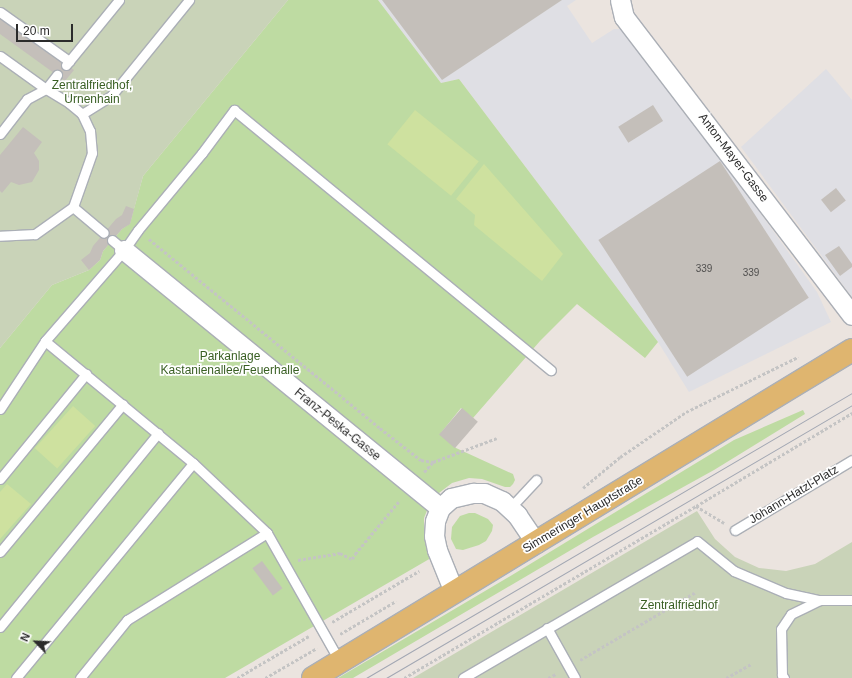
<!DOCTYPE html>
<html>
<head>
<meta charset="utf-8">
<style>
  body { margin:0 }
  #map { position:relative; width:852px; height:678px; overflow:hidden; background:#ebe4df; font-family:Arial,sans-serif }
  div>[style] { position:absolute }
  [style*='--x'] { left:calc(var(--x)*1px); top:calc(var(--y)*1px); width:calc(var(--w)*1px); rotate:calc(var(--a)*1deg) }
  .industrial>* { inset:0; background:#dfdfe4 }
  .green>* { inset:0; background:#bedba2 }
  .cemetery>* { inset:0; background:#c9d3b8 }
  .pitch>* { inset:0; background:#cee19f; transform-origin:0 0 }
  .building>* { inset:0; background:#c4bfba; transform-origin:0 0 }
  .path>* { height:2.5px; margin-top:-1.25px; transform-origin:0; background:repeating-linear-gradient(90deg,#c4c4c4 0 3px,transparent 0 5px) }
  .roads { filter:drop-shadow(1px 0 #abafb6) drop-shadow(-1px 0 #abafb6) drop-shadow(0 1px #abafb6) drop-shadow(0 -1px #abafb6) }
  .service>* { height:9px; margin:-4.5px; padding:0 4.5px; transform-origin:4.5px; border-radius:4.5px; background:#fff }
  .minor>* { height:19px; margin:-9.5px; padding:0 9.5px; transform-origin:9.5px; border-radius:9.5px; background:#fff }
  .primary>* { height:22px; margin:-11px; padding:0 11px; transform-origin:11px; border-radius:11px; background:#dfb56f }
  .tram>* { height:1px; margin:-0.5px; padding:0 0.5px; transform-origin:0.5px; border-radius:0.5px; background:#a2a7b3 }
  span { translate:-50% -50%; white-space:nowrap; text-align:center; line-height:1.15; -webkit-text-stroke:3.5px #fff; paint-order:stroke }
  .number-label { font-size:10px; color:#51504f }
  .number-label span { -webkit-text-stroke-width:0 }
  .park-label { font-size:12px; color:#395f23 }
  .street-label { font-size:12px; color:#2b2b2b }
  .north { position:absolute; left:16px; top:622px; width:40px; height:40px; -webkit-text-stroke:3px #fff; paint-order:stroke; rotate:294deg; font-size:11px; font-weight:700; line-height:16px; text-align:center; color:#2b2b2b }
  .north::after { content:''; display:block; margin:auto; width:14px; height:18px; background:#2b2b2b; clip-path:polygon(50% 0,100% 100%,50% 72%,0 100%) }
  .scale { position:absolute; left:16px; top:24px; width:57px; height:18px; box-sizing:border-box; border:2px solid #2b2b2b; border-top:0; padding-left:5px; font-size:12px; line-height:14px; white-space:nowrap; color:#2b2b2b; -webkit-text-stroke:3px #fff; paint-order:stroke }
</style>
</head>
<body>
<div id="map">
  <div class="industrial">
    <div style="clip-path:polygon(378px 0,576px 0,567px 6px,592px 43px,614px 29px,621px 29px,725px 164px,817px 292px,831px 322px,689px 392px,658px 342px,459px 79px,441px 83px)"></div>
    <div style="clip-path:polygon(826px 69px,852px 100px,852px 297px,741px 147px)"></div>
  </div>
  <div class="green">
    <div style="clip-path:polygon(288px 0,378px 0,441px 83px,459px 79px,658px 342px,645px 358px,577px 304px,540px 341px,473px 418px,461px 408px,440px 434px,456px 448px,513px 474px,515px 480px,513px 484px,510px 487px,505px 487px,482px 479px,469px 478px,452px 483px,439px 493px,428px 508px,424px 518px,424px 538px,431px 558px,225px 678px,0 678px,0 348px,52px 285px,89px 270px,100px 260px,103px 251px,122px 229px,130px 223px,143px 176px)"></div>
    <div style="clip-path:polygon(803px 410px,805px 414px,714px 470px,593px 537px,353px 678px,338px 678px,507px 578px,734px 440px)"></div>
    <div style="clip-path:polygon(469px 513px,475px 513px,488px 519px,493px 525px,492px 531px,486px 541px,479px 545px,463px 550px,456px 549px,451px 539px,452px 527px,460px 516px)"></div>
  </div>
  <div class="cemetery">
    <div style="clip-path:polygon(0 0,288px 0,143px 176px,130px 224px,122px 229px,103px 251px,100px 260px,89px 270px,52px 285px,0 348px)"></div>
    <div style="clip-path:polygon(697px 511px,715px 539px,735px 557px,759px 568px,786px 571px,815px 564px,852px 542px,852px 678px,413px 678px)"></div>
  </div>
  <div class="pitch">
    <div style="left:415px;top:110px;width:82px;height:44px;rotate:39deg"></div>
    <div style="clip-path:polygon(484px 164px,563px 254px,542px 281px,474px 225px,475px 215px,456px 199px)"></div>
    <div style="left:73px;top:406px;width:30px;height:57px;rotate:42deg"></div>
    <div style="clip-path:polygon(7px 484px,31px 504px,0 539px,0 492px)"></div>
  </div>
  <div class="building">
    <div style="clip-path:polygon(382px 0,562px 0,442px 80px)"></div>
    <div style="clip-path:polygon(0 16px,74px 70px,65px 81px,0 34px)"></div>
    <div style="left:653px;top:105px;width:19px;height:41px;rotate:58deg"></div>
    <div style="clip-path:polygon(23px 127px,42px 142px,34px 153px,39px 161px,39px 170px,32px 182px,19px 185px,11px 182px,2px 193px,0 191px,0 155px)"></div>
    <div style="left:720px;top:161px;width:163px;height:145px;rotate:57deg"></div>
    <div style="left:836px;top:188px;width:16px;height:19px;rotate:52deg"></div>
    <div style="clip-path:polygon(126px 206px,134px 209px,130px 224px,122px 229px,103px 251px,100px 260px,89px 270px,81px 260px,90px 253px,93px 246px,116px 219px,122px 215px)"></div>
    <div style="clip-path:polygon(839px 246px,852px 264px,852px 267px,840px 276px,825px 255px)"></div>
    <div style="left:462px;top:408px;width:21px;height:35px;rotate:41deg"></div>
    <div style="left:262px;top:561px;width:34px;height:12px;rotate:53deg"></div>
  </div>
  <div class="path">
    <div style="--x:149;--y:239;--w:298;--a:39.3"></div>
    <div style="--x:380;--y:428;--w:52;--a:38"></div>
    <div style="--x:421;--y:460;--w:12;--a:9"></div>
    <div style="--x:424;--y:472;--w:13;--a:-48"></div>
    <div style="--x:433;--y:462;--w:68;--a:-20.6"></div>
    <div style="--x:583;--y:488;--w:48;--a:-40"></div>
    <div style="--x:620;--y:457;--w:80;--a:-34.3"></div>
    <div style="--x:686;--y:412;--w:125;--a:-26.2"></div>
    <div style="--x:696;--y:506;--w:182;--a:-30.8"></div>
    <div style="--x:298;--y:560;--w:43;--a:-9.5"></div>
    <div style="--x:340;--y:553;--w:13;--a:27"></div>
    <div style="--x:352;--y:559;--w:6;--a:-59"></div>
    <div style="--x:355;--y:554;--w:70;--a:-50.2"></div>
    <div style="--x:332;--y:622;--w:101;--a:-30.4"></div>
    <div style="--x:340;--y:634;--w:65;--a:-30.5"></div>
    <div style="--x:580;--y:660;--w:134;--a:-30.4"></div>
    <div style="--x:237;--y:678;--w:83;--a:-30.3"></div>
    <div style="--x:265;--y:678;--w:60;--a:-30"></div>
    <div style="--x:404;--y:678;--w:339;--a:-30.5"></div>
    <div style="--x:696;--y:506;--w:33;--a:31"></div>
    <div style="--x:548;--y:678;--w:9;--a:-27"></div>
    <div style="--x:726;--y:678;--w:29;--a:-29"></div>
  </div>
  <div class="roads">
    <div class="service">
      <div style="--x:0;--y:12;--w:85;--a:35.4"></div>
      <div style="--x:0;--y:56;--w:57;--a:35.7"></div>
      <div style="--x:46;--y:89;--w:27;--a:31"></div>
      <div style="--x:69;--y:103;--w:17;--a:40"></div>
      <div style="--x:82;--y:114;--w:19;--a:65"></div>
      <div style="--x:90;--y:131;--w:22;--a:85"></div>
      <div style="--x:92;--y:153;--w:57;--a:109.4"></div>
      <div style="--x:73;--y:207;--w:47;--a:144.6"></div>
      <div style="--x:35;--y:234;--w:35;--a:177"></div>
      <div style="--x:66;--y:65;--w:84;--a:-50.8"></div>
      <div style="--x:82;--y:114;--w:34;--a:-32"></div>
      <div style="--x:111;--y:96;--w:124;--a:-50.9"></div>
      <div style="--x:0;--y:134;--w:44;--a:-52.4"></div>
      <div style="--x:27;--y:99;--w:21;--a:-28"></div>
      <div style="--x:46;--y:89;--w:18;--a:-52"></div>
      <div style="--x:73;--y:207;--w:40;--a:40"></div>
      <div style="--x:112;--y:240;--w:16;--a:40"></div>
      <div style="--x:45;--y:341;--w:192;--a:39.5"></div>
      <div style="--x:193;--y:463;--w:102;--a:43.4"></div>
      <div style="--x:267;--y:533;--w:148;--a:60.5"></div>
      <div style="--x:0;--y:409;--w:82;--a:-56.5"></div>
      <div style="--x:45;--y:341;--w:121;--a:-49"></div>
      <div style="--x:124;--y:250;--w:24;--a:-55"></div>
      <div style="--x:138;--y:230;--w:100;--a:-50.3"></div>
      <div style="--x:202;--y:153;--w:54;--a:-53.3"></div>
      <div style="--x:234;--y:110;--w:410;--a:39.4"></div>
      <div style="--x:0;--y:479;--w:136;--a:-50.7"></div>
      <div style="--x:511;--y:507;--w:37;--a:-47"></div>
      <div style="--x:735;--y:530;--w:136;--a:-30.9"></div>
      <div style="--x:0;--y:552;--w:192;--a:-50.3"></div>
      <div style="--x:0;--y:627;--w:250;--a:-50.8"></div>
      <div style="--x:547;--y:628;--w:57;--a:60.8"></div>
      <div style="--x:16;--y:678;--w:278;--a:-50.5"></div>
      <div style="--x:80;--y:678;--w:75;--a:-51"></div>
      <div style="--x:127;--y:620;--w:165;--a:-31.9"></div>
      <div style="--x:463;--y:678;--w:271;--a:-30.3"></div>
      <div style="--x:697;--y:541;--w:48;--a:39"></div>
      <div style="--x:734;--y:571;--w:56;--a:22.9"></div>
      <div style="--x:786;--y:593;--w:35;--a:12"></div>
      <div style="--x:784;--y:678;--w:4;--a:-124"></div>
      <div style="--x:782;--y:675;--w:46;--a:-91.2"></div>
      <div style="--x:781;--y:629;--w:18;--a:-56"></div>
      <div style="--x:791;--y:614;--w:32;--a:-26"></div>
      <div style="--x:820;--y:600;--w:32;--a:0"></div>
    </div>
    <div class="minor">
      <div style="--x:620;--y:0;--w:17;--a:77"></div>
      <div style="--x:624;--y:17;--w:375;--a:52.6"></div>
      <div style="--x:124;--y:250;--w:408;--a:39.2"></div>
      <div style="--x:454;--y:592;--w:45;--a:-112"></div>
      <div style="--x:437;--y:550;--w:14;--a:-102"></div>
      <div style="--x:434;--y:536;--w:15;--a:-86"></div>
      <div style="--x:435;--y:521;--w:14;--a:-69"></div>
      <div style="--x:440;--y:508;--w:15;--a:-42"></div>
      <div style="--x:451;--y:498;--w:23;--a:-13"></div>
      <div style="--x:473;--y:493;--w:11;--a:0"></div>
      <div style="--x:484;--y:493;--w:20;--a:24"></div>
      <div style="--x:502;--y:501;--w:21;--a:43"></div>
      <div style="--x:517;--y:515;--w:34;--a:56"></div>
    </div>
    <div class="primary">
      <div style="--x:313;--y:678;--w:631;--a:-31.32"></div>
    </div>
  </div>
  <div class="tram">
    <div style="--x:366;--y:678;--w:563;--a:-30.39"></div>
    <div style="--x:386;--y:678;--w:540;--a:-30.36"></div>
  </div>
  <div class="number-label">
    <span style="left:704px;top:269px">339</span>
    <span style="left:751px;top:273px">339</span>
  </div>
  <div class="park-label">
    <span style="left:92px;top:93px">Zentralfriedhof,<br>Urnenhain</span>
    <span style="left:230px;top:364px">Parkanlage<br>Kastanienallee/Feuerhalle</span>
    <span style="left:679px;top:606px">Zentralfriedhof</span>
  </div>
  <div class="street-label">
    <span style="left:733px;top:158px;rotate:53deg">Anton-Mayer-Gasse</span>
    <span style="left:337px;top:425px;rotate:39deg">Franz-Peska-Gasse</span>
    <span style="left:794px;top:495px;rotate:-31deg">Johann-Hatzl-Platz</span>
    <span style="left:583px;top:515px;rotate:-31deg">Simmeringer Hauptstraße</span>
  </div>
  <div class="north">N</div>
  <div class="scale">20 m</div>
</div>
</body>
</html>
